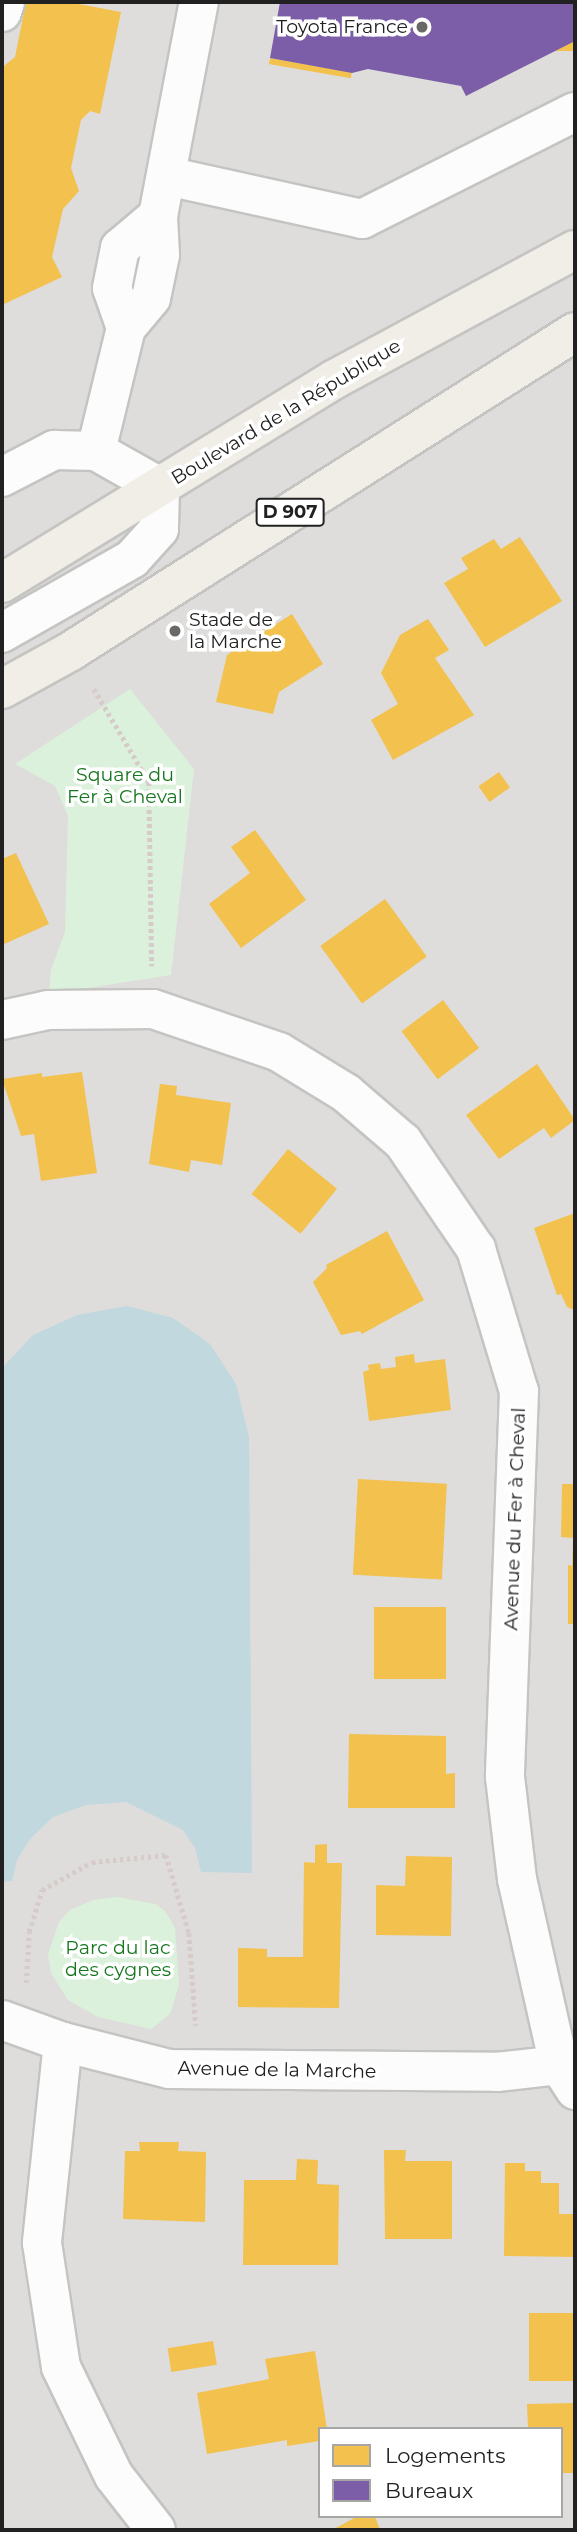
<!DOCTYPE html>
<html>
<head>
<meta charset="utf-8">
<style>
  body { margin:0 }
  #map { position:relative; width:577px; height:2532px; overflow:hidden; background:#eeedea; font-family:Montserrat,sans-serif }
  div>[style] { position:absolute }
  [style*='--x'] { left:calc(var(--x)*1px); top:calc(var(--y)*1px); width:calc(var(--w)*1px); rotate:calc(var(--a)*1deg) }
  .residential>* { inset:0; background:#dedddb }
  .park>* { inset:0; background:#dbf1db }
  .water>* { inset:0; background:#c0d8de }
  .homes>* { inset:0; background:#f2c14e; transform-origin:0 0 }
  .offices>* { inset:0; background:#7b5ea7 }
  .path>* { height:4.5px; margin-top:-2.25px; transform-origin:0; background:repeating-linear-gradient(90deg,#d6cbc9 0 3.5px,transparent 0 7px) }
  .roads { filter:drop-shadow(2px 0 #c4c4c2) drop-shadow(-2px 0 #c4c4c2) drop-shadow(0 2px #c4c4c2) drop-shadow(0 -2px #c4c4c2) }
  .minor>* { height:38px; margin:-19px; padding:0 19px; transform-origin:19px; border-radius:19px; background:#fcfcfc }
  .major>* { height:38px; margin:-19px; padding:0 19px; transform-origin:19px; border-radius:19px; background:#f1ede7 }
  .dots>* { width:19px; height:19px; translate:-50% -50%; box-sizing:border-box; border:4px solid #fff; border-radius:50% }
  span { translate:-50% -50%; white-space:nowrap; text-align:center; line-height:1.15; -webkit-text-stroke:7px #fff; paint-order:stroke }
  .shield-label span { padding:2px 5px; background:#fff; border:2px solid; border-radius:5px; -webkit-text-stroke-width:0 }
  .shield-label { font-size:18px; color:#212121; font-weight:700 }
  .poi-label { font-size:19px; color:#212121 }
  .right { translate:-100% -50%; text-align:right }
  .left { translate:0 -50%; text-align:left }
  .street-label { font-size:19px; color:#212121 }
  .park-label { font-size:19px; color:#16771f }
  .frame { position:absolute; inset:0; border:4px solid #212121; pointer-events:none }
  .legend { position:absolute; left:318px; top:2427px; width:245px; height:91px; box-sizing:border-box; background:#fff; border:2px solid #a6a6a6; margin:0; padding:9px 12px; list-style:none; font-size:21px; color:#212121 }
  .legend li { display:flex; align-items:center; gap:14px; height:35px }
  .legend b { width:35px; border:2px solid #a6a6a6 }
</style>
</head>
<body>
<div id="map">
  <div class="residential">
    <div style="clip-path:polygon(evenodd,2px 2px,575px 2px,575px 2530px,2px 2530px,2px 2px,320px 2429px,561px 2429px,561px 2516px,320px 2516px,320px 2429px)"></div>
  </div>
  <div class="park">
    <div style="clip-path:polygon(130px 689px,194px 769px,171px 975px,49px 994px,51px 970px,65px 932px,68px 816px,55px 786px,15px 764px)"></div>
    <div style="clip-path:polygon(117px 1897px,155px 1904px,165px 1911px,175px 1928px,179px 1985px,170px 2014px,151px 2029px,98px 2017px,68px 2000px,51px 1973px,48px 1954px,59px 1922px,70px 1910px,93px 1900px)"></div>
  </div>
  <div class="water">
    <div style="clip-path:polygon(127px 1306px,173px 1318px,210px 1344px,236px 1384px,249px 1437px,252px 1873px,201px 1872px,195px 1848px,183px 1830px,126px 1802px,86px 1805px,53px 1817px,30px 1839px,17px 1860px,12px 1881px,2px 1882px,2px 1368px,33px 1335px,77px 1315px)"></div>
  </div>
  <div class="homes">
    <div style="clip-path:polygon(26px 2px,68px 2px,121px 12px,100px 114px,90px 111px,81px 120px,71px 168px,79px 191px,63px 209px,52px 257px,62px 277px,2px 305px,2px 78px,4px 66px,15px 57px)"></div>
    <div style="left:575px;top:41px;width:10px;height:122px;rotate:90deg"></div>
    <div style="left:270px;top:58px;width:83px;height:6px;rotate:10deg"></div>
    <div style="clip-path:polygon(520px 537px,562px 601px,485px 647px,444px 583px,468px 569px,461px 558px,494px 539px,501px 549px)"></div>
    <div style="clip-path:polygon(292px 614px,323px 664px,279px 692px,273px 714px,216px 702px,227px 655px)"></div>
    <div style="clip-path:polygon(428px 619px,449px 650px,435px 658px,474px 715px,393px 760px,371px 720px,398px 704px,381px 673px,400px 635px)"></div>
    <div style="left:499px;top:772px;width:19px;height:25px;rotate:55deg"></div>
    <div style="clip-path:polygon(255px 830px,306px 900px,241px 948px,209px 904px,250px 873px,231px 847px)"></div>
    <div style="clip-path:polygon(16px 853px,49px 924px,2px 945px,2px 859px)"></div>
    <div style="left:385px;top:899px;width:71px;height:80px;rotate:54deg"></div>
    <div style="left:443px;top:1000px;width:60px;height:52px;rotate:53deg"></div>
    <div style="clip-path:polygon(537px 1064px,575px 1120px,551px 1138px,544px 1128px,499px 1159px,466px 1115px)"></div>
    <div style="clip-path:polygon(82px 1072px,97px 1173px,41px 1181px,34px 1134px,21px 1136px,2px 1079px,42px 1073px,42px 1077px)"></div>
    <div style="clip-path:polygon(160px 1084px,177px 1086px,176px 1095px,231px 1103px,222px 1165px,191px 1160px,189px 1172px,149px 1164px)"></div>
    <div style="left:288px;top:1149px;width:63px;height:58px;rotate:39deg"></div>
    <div style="clip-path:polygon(575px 1213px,575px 1310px,574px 1310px,567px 1307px,561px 1294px,557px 1295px,534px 1228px)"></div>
    <div style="clip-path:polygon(387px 1231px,424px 1300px,362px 1334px,360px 1331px,341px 1335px,313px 1282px,327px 1268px,326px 1265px)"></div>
    <div style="clip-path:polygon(414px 1354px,415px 1363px,445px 1359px,451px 1410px,369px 1421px,363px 1372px,369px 1370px,368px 1365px,380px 1363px,381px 1369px,396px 1367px,395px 1357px)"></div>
    <div style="left:358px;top:1479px;width:89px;height:96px;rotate:3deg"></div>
    <div style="clip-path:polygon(562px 1484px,575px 1484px,575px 1624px,568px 1624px,568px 1565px,572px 1566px,573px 1538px,561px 1537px)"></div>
    <div style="left:374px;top:1607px;width:72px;height:72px"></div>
    <div style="clip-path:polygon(349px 1734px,446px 1736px,446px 1774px,455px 1773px,455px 1808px,348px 1808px)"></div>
    <div style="clip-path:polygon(327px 1844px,327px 1863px,342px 1863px,339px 2008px,238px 2007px,238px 1948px,267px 1949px,267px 1957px,303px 1957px,304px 1862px,315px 1863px,315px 1845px)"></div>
    <div style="clip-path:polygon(406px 1856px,452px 1857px,451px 1936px,376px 1935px,376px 1885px,405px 1886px)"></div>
    <div style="clip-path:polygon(139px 2142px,179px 2142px,178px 2151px,206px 2152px,205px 2222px,123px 2219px,125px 2151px,140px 2151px)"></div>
    <div style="clip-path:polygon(384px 2150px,406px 2150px,405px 2161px,452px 2161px,452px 2239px,385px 2239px)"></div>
    <div style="clip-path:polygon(297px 2159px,318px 2160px,317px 2184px,339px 2185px,338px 2265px,243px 2265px,244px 2180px,296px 2180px)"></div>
    <div style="clip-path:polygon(505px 2163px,525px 2163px,525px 2171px,541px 2171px,541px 2183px,559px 2183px,559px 2214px,575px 2214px,575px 2257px,504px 2256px)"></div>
    <div style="left:575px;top:2313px;width:68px;height:46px;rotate:90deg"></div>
    <div style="left:213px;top:2341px;width:24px;height:46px;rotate:81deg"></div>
    <div style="clip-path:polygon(315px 2351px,327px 2429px,320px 2429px,320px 2441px,287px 2446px,287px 2440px,207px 2454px,197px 2393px,269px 2379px,265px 2359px)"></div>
    <div style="clip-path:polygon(575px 2403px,575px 2473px,561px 2473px,561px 2429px,528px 2429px,527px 2404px)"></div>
    <div style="clip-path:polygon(358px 2516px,375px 2516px,380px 2530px,332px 2530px)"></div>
  </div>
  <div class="offices">
    <div style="clip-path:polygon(280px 2px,575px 2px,575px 41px,466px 96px,461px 86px,368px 69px,352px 73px,270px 58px)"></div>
  </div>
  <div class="path">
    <div style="--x:94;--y:689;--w:108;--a:59.4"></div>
    <div style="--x:149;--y:782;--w:184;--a:89.1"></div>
    <div style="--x:26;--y:1983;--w:51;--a:-86.6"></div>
    <div style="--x:29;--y:1932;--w:44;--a:-72.8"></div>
    <div style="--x:42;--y:1890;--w:57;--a:-29.2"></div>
    <div style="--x:92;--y:1862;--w:74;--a:-5.4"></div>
    <div style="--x:166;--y:1855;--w:81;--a:73.6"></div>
    <div style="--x:189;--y:1933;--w:93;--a:85.7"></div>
  </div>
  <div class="roads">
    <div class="minor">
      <div style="--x:2;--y:12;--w:10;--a:-73"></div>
      <div style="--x:167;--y:176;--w:200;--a:12.4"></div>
      <div style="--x:362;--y:219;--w:238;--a:-26.7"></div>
      <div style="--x:126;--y:328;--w:42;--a:-109.3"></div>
      <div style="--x:112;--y:288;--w:41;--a:-78.7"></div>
      <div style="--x:120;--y:248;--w:50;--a:-40.1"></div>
      <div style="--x:96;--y:451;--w:127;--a:-76.3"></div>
      <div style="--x:126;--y:328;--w:39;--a:-50"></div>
      <div style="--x:151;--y:298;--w:44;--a:-78.2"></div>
      <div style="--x:160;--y:255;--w:39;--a:-93"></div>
      <div style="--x:158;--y:216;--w:218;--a:-79.2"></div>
      <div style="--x:2;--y:477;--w:59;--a:-27.4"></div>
      <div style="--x:54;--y:450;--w:42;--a:1.4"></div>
      <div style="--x:96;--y:451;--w:73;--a:29.4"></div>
      <div style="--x:160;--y:487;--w:42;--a:91.4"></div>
      <div style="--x:159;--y:529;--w:40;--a:132"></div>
      <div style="--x:132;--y:559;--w:150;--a:150.4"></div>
      <div style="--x:2;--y:1020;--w:47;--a:-12.3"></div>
      <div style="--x:48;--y:1010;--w:105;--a:-0.5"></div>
      <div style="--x:153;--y:1009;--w:133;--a:18.8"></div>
      <div style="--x:279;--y:1052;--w:79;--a:31.5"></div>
      <div style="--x:346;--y:1093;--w:75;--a:40.7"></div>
      <div style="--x:403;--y:1142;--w:130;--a:55.7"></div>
      <div style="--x:476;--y:1249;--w:148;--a:73.2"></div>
      <div style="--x:519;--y:1391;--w:386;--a:92.1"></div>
      <div style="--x:505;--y:1777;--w:103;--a:83.3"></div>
      <div style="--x:517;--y:1879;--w:191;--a:77.3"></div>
      <div style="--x:559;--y:2065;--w:30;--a:57"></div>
      <div style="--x:2;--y:2020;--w:65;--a:19.8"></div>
      <div style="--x:63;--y:2042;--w:109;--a:14.3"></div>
      <div style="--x:169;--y:2069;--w:328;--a:0.5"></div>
      <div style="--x:497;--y:2072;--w:62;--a:-6.4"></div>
      <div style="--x:63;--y:2042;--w:202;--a:96"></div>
      <div style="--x:42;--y:2243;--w:125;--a:81.3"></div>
      <div style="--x:61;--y:2367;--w:121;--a:64.1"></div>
      <div style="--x:114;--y:2476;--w:68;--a:52.1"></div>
    </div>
    <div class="major">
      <div style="--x:2;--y:583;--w:391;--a:-31.5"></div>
      <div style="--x:335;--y:379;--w:272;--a:-28.3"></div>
      <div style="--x:2;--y:689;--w:79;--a:-28.8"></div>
      <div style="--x:71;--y:651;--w:596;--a:-32.33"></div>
    </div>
  </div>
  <div class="dots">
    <div style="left:422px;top:27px;background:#696867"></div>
    <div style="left:175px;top:631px;background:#696867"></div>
  </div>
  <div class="shield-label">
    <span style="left:290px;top:512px">D 907</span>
  </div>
  <div class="poi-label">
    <span class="right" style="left:408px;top:27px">Toyota France</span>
    <span class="left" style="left:189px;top:631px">Stade de<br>la Marche</span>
  </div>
  <div class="street-label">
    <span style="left:286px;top:412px;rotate:-31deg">Boulevard de la République</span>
    <span style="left:515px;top:1519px;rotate:-88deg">Avenue du Fer à Cheval</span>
    <span style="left:277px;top:2070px;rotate:1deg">Avenue de la Marche</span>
  </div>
  <div class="park-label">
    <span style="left:125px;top:786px">Square du<br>Fer à Cheval</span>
    <span style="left:118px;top:1959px">Parc du lac<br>des cygnes</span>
  </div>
  <div class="frame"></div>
  <ul class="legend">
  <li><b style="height:19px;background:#f2c14e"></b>Logements</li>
  <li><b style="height:19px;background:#7b5ea7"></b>Bureaux</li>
  </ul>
</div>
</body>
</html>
